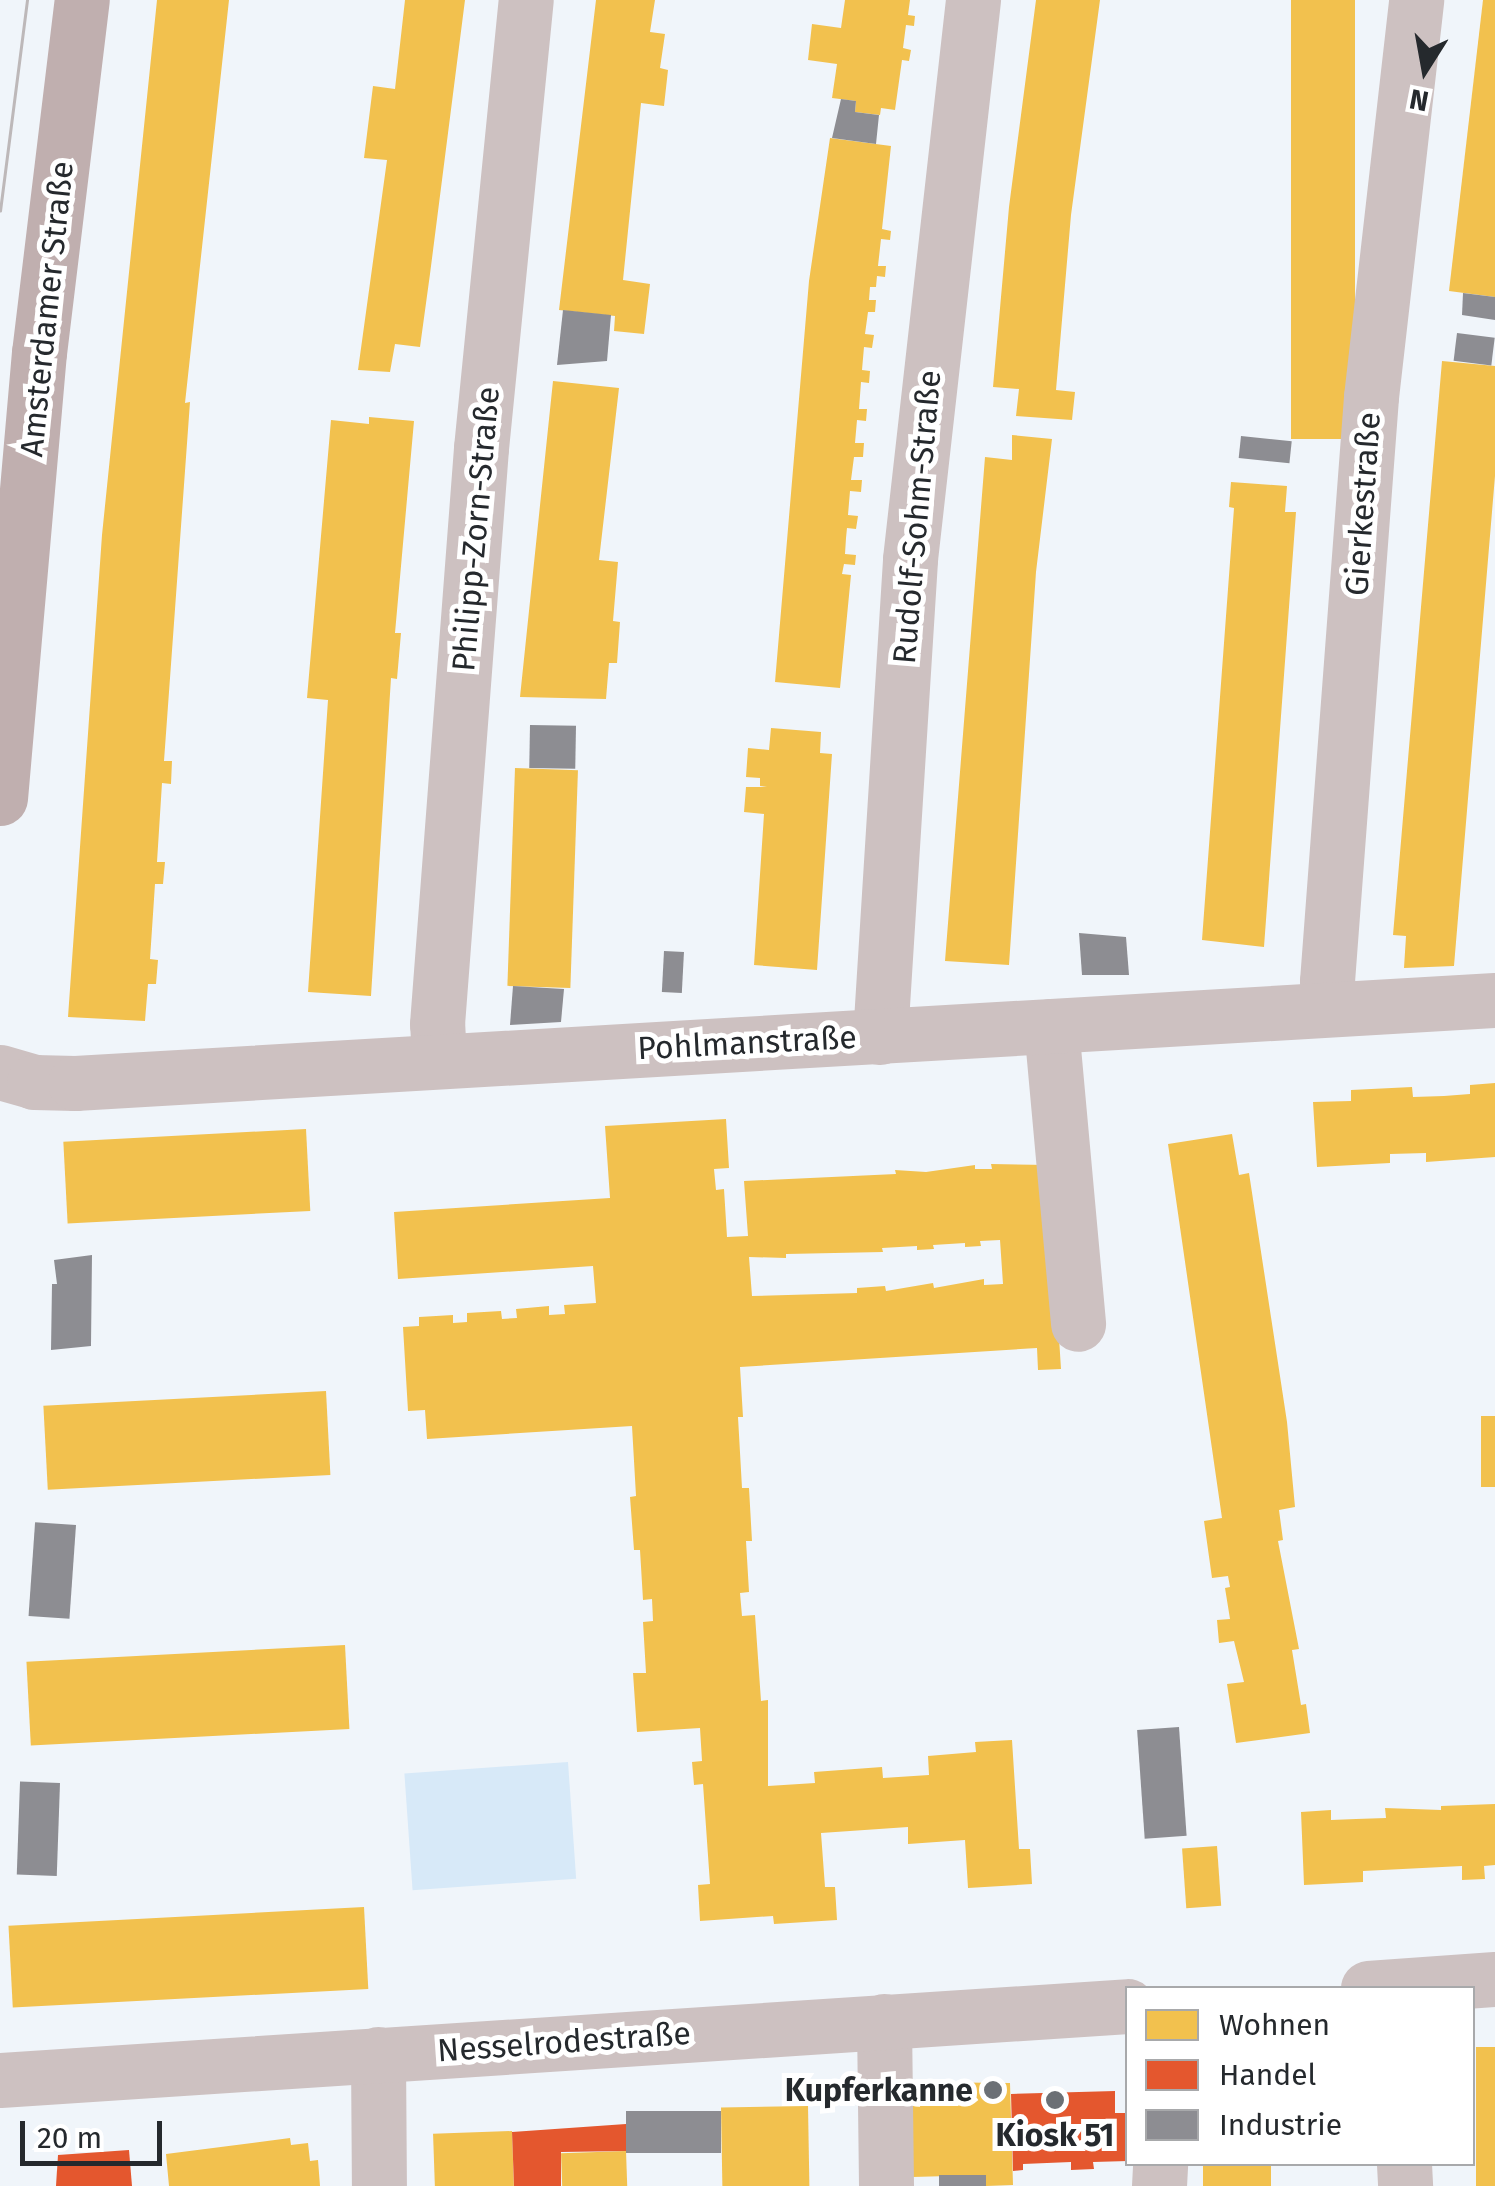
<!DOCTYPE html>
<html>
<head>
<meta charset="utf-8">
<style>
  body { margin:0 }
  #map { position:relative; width:1495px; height:2186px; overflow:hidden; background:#f0f5fa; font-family:"Fira Sans",sans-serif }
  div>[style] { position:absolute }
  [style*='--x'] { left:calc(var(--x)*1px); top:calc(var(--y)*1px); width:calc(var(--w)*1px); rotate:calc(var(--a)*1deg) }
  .green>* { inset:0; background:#d7e9f8; transform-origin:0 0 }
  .homes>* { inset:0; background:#f2c14e; transform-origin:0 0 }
  .shops>* { inset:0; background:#e4572e }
  .industry>* { inset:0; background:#8d8d92; transform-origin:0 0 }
  .minor>* { height:55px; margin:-27.5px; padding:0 27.5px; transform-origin:27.5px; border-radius:27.5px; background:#cdc1c1 }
  .major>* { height:55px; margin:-27.5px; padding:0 27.5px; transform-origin:27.5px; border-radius:27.5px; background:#c0afaf }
  .tram>* { height:2.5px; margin:-1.25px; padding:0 1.25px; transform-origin:1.25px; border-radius:1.25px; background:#bdb8b9 }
  .dots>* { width:28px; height:28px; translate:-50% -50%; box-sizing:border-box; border:5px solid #fff; border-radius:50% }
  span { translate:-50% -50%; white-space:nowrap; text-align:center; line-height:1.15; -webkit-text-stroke:10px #fff; paint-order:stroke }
  .street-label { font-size:32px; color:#25292d }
  .poi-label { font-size:32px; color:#25292d; font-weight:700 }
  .right { translate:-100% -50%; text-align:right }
  .legend { position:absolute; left:1125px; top:1986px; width:350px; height:180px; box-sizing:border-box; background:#fff; border:2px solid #a8a9ab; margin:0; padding:12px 18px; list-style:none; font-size:30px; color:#25292d }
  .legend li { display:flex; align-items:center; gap:20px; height:50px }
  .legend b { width:50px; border:2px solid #a8a9ab }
  .north { position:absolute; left:1375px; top:20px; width:100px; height:100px; -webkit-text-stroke:8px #fff; paint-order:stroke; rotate:191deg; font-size:28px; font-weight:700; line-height:40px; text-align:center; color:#25292d }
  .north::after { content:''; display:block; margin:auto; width:35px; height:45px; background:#25292d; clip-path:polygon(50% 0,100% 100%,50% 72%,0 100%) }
  .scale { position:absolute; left:20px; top:2121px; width:142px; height:45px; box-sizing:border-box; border:5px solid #25292d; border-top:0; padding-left:12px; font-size:30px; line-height:35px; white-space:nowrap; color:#25292d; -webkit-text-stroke:8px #fff; paint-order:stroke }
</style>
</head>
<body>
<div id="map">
  <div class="green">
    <div style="left:568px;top:1762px;width:117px;height:164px;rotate:86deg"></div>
  </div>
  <div class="homes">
    <div style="clip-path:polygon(157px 0,229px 0,185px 403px,190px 402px,164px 761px,172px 761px,171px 784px,162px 783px,157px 862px,165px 862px,163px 884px,155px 884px,150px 959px,158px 960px,156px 984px,148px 984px,145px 1021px,68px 1017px,102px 535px)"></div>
    <div style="clip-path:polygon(405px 0,465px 0,430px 274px,420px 347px,395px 344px,390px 372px,358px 370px,387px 160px,364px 158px,373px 86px,395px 89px)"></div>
    <div style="clip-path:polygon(596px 0,655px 0,650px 32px,665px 34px,660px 68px,668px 70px,664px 106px,641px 103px,623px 280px,650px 284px,644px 334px,614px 331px,615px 316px,559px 310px)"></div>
    <div style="clip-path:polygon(845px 0,910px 0,908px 15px,915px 16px,914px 26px,906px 25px,903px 48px,911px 50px,909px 61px,902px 60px,895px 110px,881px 108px,880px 115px,855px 112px,856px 101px,832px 98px,837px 64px,808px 60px,812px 24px,841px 28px)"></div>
    <div style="clip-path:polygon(1036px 0,1100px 0,1071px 215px,1056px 390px,1075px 392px,1072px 420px,1016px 416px,1019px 389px,993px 387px,1009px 207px)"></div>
    <div style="left:1291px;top:0;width:64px;height:439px"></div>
    <div style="clip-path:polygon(1483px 0,1495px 0,1495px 297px,1449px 291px)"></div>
    <div style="clip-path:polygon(830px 138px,891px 146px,882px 229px,891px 231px,890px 240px,881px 239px,878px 266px,886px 266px,885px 277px,877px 276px,876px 287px,870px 287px,869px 300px,876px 300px,875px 312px,868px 312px,865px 334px,874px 335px,872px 348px,864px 347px,862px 370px,870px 371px,869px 383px,861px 382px,859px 409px,867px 409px,866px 421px,857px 420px,855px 443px,864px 443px,863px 457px,854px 457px,851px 480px,862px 480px,861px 492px,850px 491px,848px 515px,858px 516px,856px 529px,847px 528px,846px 538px,845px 554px,856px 555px,855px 565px,844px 564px,842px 574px,851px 575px,840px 688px,775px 682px,809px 281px)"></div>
    <div style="clip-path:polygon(1442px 361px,1495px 366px,1495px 476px,1454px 966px,1404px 968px,1406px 936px,1393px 935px)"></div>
    <div style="clip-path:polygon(553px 381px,619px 388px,599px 560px,618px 562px,613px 621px,620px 622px,617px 663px,609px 663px,606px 699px,520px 697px)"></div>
    <div style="clip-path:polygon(369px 417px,414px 421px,395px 633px,401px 633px,397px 679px,391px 678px,371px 996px,308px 992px,328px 700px,307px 698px,331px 420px,369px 424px)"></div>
    <div style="clip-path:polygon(1012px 435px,1052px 439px,1036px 572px,1009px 965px,945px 961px,985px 457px,1012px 460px)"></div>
    <div style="clip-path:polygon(1231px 482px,1287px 486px,1285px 512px,1296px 512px,1264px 947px,1202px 940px,1234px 508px,1229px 507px)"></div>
    <div style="clip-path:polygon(771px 728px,821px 732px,820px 753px,832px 754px,817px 970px,754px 965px,764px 814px,744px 812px,746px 787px,767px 787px,760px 786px,760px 778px,746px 777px,748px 748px,769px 750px)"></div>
    <div style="left:515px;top:768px;width:63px;height:218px;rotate:2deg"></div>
    <div style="clip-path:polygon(1495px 1083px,1495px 1157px,1426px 1162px,1426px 1153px,1390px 1154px,1390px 1163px,1317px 1167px,1313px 1102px,1351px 1101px,1351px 1090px,1412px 1087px,1413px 1097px,1444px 1096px,1470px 1094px,1470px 1085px)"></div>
    <div style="clip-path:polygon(evenodd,726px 1119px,729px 1168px,714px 1169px,716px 1190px,724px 1189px,727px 1237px,748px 1236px,744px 1181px,896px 1174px,895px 1170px,926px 1172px,975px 1165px,975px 1169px,992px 1169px,991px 1164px,1048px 1165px,1061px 1369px,1038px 1370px,1037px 1348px,740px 1367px,743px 1417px,738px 1417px,742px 1488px,749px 1488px,752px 1541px,746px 1541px,749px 1592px,740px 1593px,742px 1616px,755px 1615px,761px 1701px,768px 1700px,768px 1786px,815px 1783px,814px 1772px,882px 1767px,883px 1778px,929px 1775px,928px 1756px,976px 1752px,975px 1742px,1012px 1740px,1019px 1849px,1030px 1849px,1032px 1884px,968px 1888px,965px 1840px,908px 1844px,908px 1827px,821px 1833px,825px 1887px,835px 1887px,837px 1920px,774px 1924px,773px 1916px,700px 1921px,698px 1885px,710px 1884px,703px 1784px,694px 1785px,692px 1762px,702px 1761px,700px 1728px,637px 1732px,633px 1673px,646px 1673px,643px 1622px,653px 1621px,652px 1599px,643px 1600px,640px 1550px,634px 1550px,630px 1497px,636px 1496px,632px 1426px,427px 1439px,425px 1410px,408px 1411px,403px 1327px,419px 1326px,419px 1317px,453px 1315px,453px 1323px,467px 1322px,467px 1313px,501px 1311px,502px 1319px,517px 1318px,516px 1309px,549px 1306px,549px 1315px,565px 1314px,564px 1305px,596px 1303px,593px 1266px,398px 1279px,394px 1212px,610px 1198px,605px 1126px,726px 1119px,1000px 1240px,1003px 1284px,984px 1285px,984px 1279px,934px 1288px,933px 1283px,886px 1291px,885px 1286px,857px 1288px,857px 1293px,752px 1296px,749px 1257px,786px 1258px,786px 1254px,883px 1252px,882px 1248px,917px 1246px,917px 1250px,934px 1249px,933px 1245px,965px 1243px,965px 1247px,981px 1246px,980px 1241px,1000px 1240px)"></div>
    <div style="left:306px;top:1129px;width:82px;height:243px;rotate:87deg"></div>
    <div style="clip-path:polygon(1232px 1134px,1239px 1175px,1249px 1173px,1287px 1422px,1295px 1507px,1279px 1510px,1283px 1540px,1278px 1541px,1299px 1649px,1292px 1650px,1301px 1705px,1306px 1704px,1310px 1733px,1236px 1743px,1227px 1684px,1244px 1682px,1234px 1641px,1219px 1643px,1217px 1620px,1230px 1619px,1225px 1588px,1230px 1587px,1228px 1576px,1212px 1578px,1204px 1521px,1222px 1518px,1168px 1144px)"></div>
    <div style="left:326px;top:1391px;width:84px;height:283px;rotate:87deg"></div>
    <div style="left:1481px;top:1416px;width:14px;height:71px"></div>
    <div style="left:345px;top:1645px;width:84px;height:319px;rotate:87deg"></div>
    <div style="clip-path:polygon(1495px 1804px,1495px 1865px,1484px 1866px,1485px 1879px,1462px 1880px,1462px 1866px,1363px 1871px,1363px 1882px,1304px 1885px,1301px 1812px,1331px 1810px,1331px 1820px,1356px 1819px,1386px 1818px,1385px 1808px,1441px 1810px,1441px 1806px)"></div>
    <div style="left:1217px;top:1846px;width:60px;height:35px;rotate:86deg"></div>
    <div style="left:364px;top:1907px;width:82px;height:356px;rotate:87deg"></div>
    <div style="left:1476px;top:2047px;width:19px;height:139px"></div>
    <div style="clip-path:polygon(910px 2082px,1010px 2083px,1013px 2185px,986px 2186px,986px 2175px,912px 2177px)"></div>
    <div style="left:808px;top:2106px;width:80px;height:87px;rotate:89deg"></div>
    <div style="left:512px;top:2131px;width:55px;height:79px;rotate:88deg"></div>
    <div style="clip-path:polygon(290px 2138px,291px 2145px,308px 2143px,310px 2161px,318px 2160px,320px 2186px,169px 2186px,166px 2154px)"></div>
    <div style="left:626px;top:2151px;width:35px;height:65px;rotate:88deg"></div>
    <div style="left:1203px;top:2164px;width:68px;height:22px"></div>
  </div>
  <div class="shops">
    <div style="clip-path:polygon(1115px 2091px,1115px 2113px,1128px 2113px,1128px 2161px,1093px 2162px,1094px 2169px,1071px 2170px,1071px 2162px,1023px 2164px,1023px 2170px,1013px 2171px,1011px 2094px)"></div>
    <div style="clip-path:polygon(626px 2124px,626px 2151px,561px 2152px,561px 2186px,514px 2186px,512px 2132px)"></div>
    <div style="clip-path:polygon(129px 2150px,132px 2186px,56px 2186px,58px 2155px)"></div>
  </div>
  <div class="industry">
    <div style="clip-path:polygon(841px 99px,856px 101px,855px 112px,879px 115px,876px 144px,832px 138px)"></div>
    <div style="clip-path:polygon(1463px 293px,1495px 297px,1495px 320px,1462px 315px)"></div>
    <div style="clip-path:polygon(563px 310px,611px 315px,607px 361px,557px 365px)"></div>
    <div style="left:1457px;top:333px;width:38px;height:28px;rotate:7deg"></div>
    <div style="left:1241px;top:436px;width:51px;height:22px;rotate:6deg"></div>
    <div style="left:530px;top:725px;width:46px;height:43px;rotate:1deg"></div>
    <div style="clip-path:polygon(1079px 933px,1126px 937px,1129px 975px,1082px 975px)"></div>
    <div style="left:664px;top:951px;width:20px;height:41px;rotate:3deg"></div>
    <div style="clip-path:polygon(513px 986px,564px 989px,561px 1022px,510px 1025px)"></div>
    <div style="clip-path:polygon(92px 1255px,91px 1346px,51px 1350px,52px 1284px,57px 1284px,54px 1260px)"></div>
    <div style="left:76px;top:1525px;width:94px;height:41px;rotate:94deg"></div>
    <div style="left:1179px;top:1727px;width:109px;height:42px;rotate:86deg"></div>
    <div style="left:60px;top:1783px;width:93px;height:40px;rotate:92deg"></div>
    <div style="left:721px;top:2111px;width:42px;height:95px;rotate:90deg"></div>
    <div style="left:986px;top:2175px;width:11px;height:47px;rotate:90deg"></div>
  </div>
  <div class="minor">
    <div style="--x:1330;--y:1009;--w:28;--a:-96"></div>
    <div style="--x:1327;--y:981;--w:586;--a:-85.69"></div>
    <div style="--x:1371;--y:397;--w:400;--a:-83.5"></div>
    <div style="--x:1051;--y:1026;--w:299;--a:84.8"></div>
    <div style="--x:880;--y:1037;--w:479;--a:-86.4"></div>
    <div style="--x:910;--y:559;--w:563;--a:-83.57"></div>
    <div style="--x:439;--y:1059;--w:35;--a:-93"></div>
    <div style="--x:437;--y:1024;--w:578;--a:-85.63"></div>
    <div style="--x:481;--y:448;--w:450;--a:-84.3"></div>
    <div style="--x:0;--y:1072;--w:35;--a:16"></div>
    <div style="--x:34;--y:1082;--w:41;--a:1.4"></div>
    <div style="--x:75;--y:1083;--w:1422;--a:-3.35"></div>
    <div style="--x:1368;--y:1988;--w:127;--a:-4.1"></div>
    <div style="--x:884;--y:2021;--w:165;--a:89.3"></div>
    <div style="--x:378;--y:2054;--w:132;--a:89.6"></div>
    <div style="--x:0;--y:2080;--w:1130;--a:-3.75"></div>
    <div style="--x:1404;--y:2164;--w:22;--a:87"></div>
    <div style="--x:1159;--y:2186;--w:22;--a:-87"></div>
  </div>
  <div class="major">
    <div style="--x:0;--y:798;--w:447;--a:-85"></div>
    <div style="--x:39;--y:353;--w:356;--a:-83.1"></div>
  </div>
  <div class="tram">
    <div style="--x:0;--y:211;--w:213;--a:-82.7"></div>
  </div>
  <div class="dots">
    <div style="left:993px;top:2090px;background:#6c7075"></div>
    <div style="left:1055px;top:2100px;background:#6c7075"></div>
  </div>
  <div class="street-label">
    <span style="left:47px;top:309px;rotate:-84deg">Amsterdamer Straße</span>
    <span style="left:1363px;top:504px;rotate:-86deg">Gierkestraße</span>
    <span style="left:917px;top:517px;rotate:-85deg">Rudolf-Sohm-Straße</span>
    <span style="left:476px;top:529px;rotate:-85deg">Philipp-Zorn-Straße</span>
    <span style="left:747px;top:1043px;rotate:-3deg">Pohlmanstraße</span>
    <span style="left:564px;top:2042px;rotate:-4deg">Nesselrodestraße</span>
  </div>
  <div class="poi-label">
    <span class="right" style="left:973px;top:2090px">Kupferkanne</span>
    <span style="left:1055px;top:2135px">Kiosk 51</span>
  </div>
  <ul class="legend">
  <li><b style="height:28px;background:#f2c14e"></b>Wohnen</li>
  <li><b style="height:28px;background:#e4572e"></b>Handel</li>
  <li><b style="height:28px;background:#8d8d92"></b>Industrie</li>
  </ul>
  <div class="north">N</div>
  <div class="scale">20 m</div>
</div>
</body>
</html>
